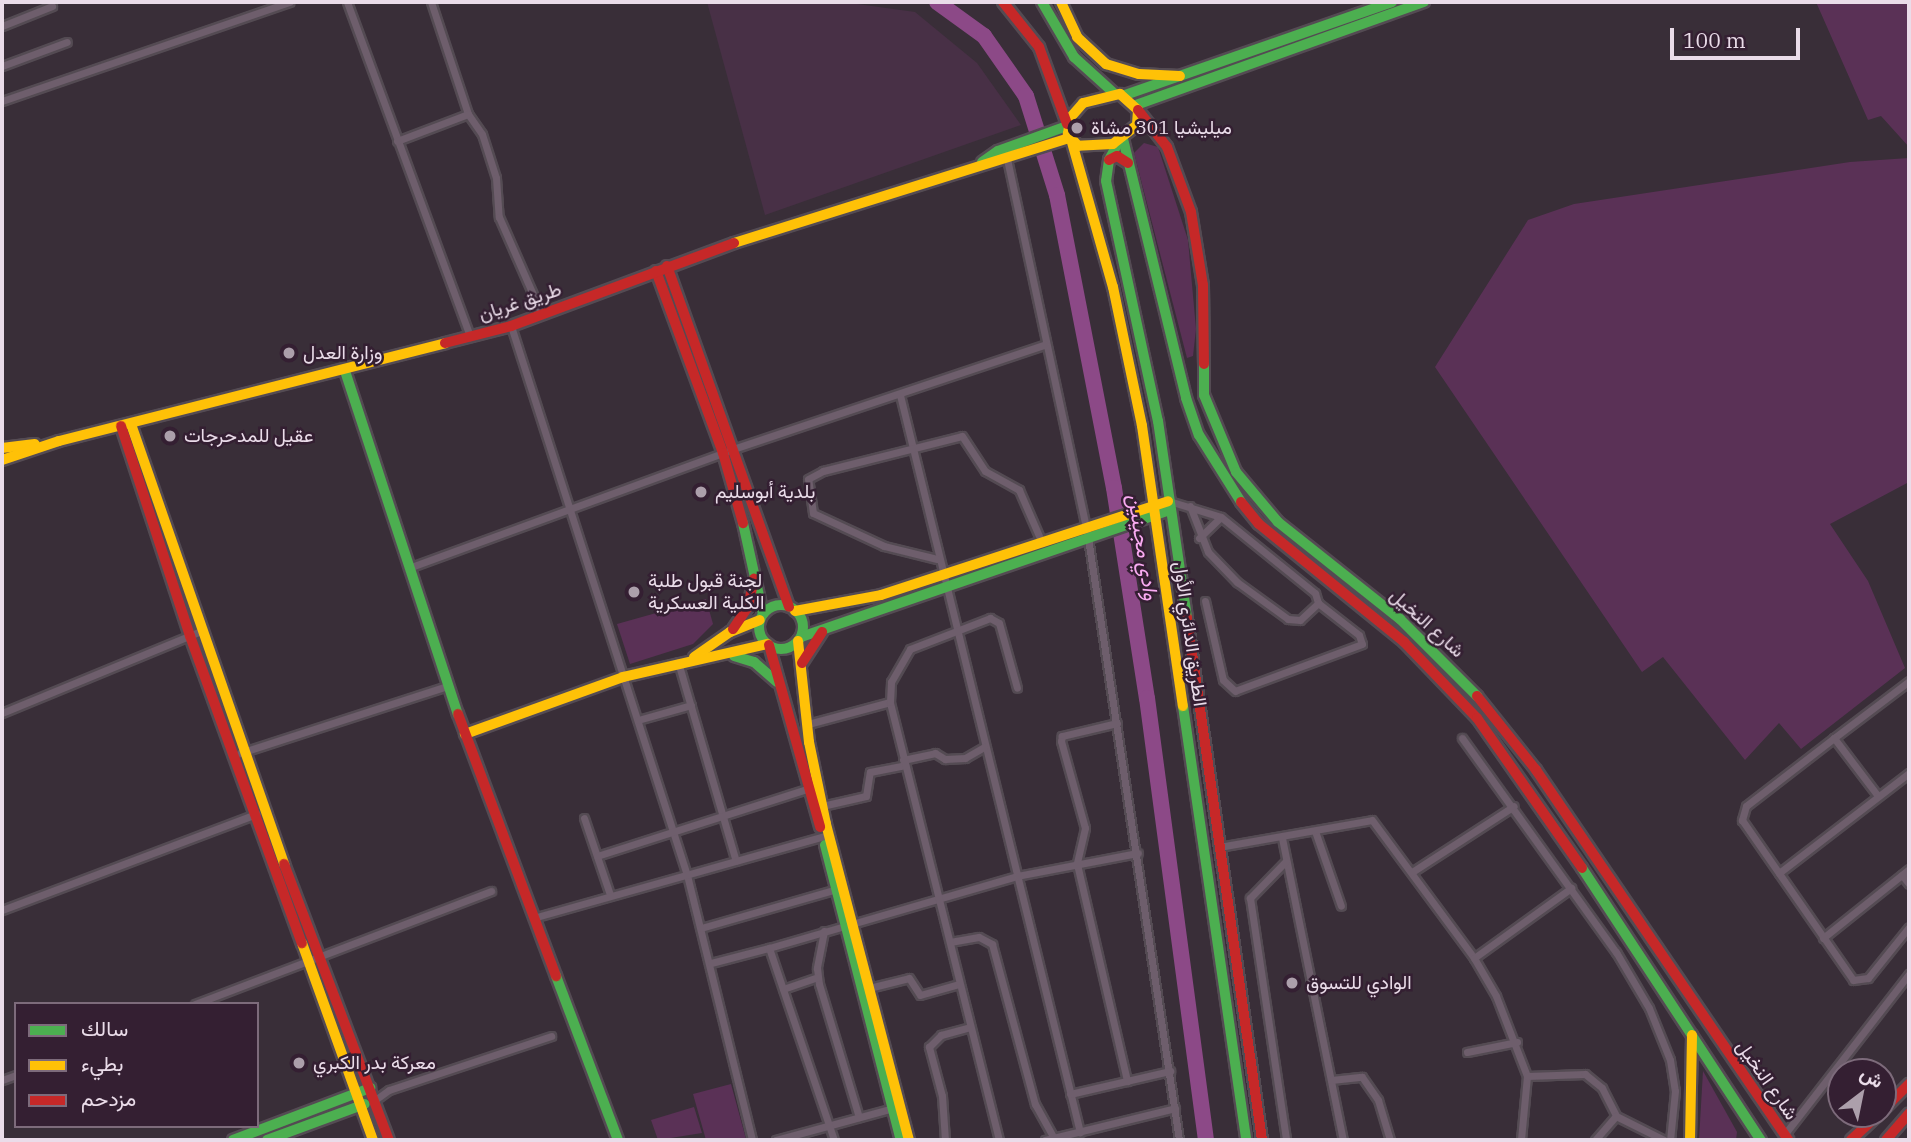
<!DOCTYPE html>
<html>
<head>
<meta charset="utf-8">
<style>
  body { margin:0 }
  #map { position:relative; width:1911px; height:1142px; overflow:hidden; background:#392e38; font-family:"IBM Plex Serif",Vazirmatn,serif }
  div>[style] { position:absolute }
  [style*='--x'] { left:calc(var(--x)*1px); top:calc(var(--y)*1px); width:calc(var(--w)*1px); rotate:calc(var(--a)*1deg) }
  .built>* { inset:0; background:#483046 }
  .green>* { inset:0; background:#5a3156 }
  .river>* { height:16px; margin:-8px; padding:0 8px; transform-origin:8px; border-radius:8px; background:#8c4987 }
  .roads { filter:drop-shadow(2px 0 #544b53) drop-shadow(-2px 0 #544b53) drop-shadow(0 2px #544b53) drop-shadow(0 -2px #544b53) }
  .street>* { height:7px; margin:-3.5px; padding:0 3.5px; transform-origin:3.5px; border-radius:3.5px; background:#6e5e6c }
  .fast>* { height:10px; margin:-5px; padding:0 5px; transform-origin:5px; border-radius:5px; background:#4caf50 }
  .fast>.ring { margin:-5px; padding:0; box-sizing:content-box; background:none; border:10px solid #4caf50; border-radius:50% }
  .slow>* { height:10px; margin:-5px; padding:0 5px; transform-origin:5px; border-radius:5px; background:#ffc107 }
  .jam>* { height:10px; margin:-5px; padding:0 5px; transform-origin:5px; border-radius:5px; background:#c62828 }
  .dots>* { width:19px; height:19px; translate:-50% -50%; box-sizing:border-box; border:4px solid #341f32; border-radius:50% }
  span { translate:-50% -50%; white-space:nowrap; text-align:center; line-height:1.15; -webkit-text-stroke:5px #341f32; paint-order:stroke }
  .poi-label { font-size:19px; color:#eadce9 }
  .left { translate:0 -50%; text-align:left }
  .street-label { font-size:19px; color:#eadce9 }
  .water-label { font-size:21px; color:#f9abf1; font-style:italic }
  .frame { position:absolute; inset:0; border:4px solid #eadce9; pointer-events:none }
  .legend { position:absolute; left:14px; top:1002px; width:245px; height:126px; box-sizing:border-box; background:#341f32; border:2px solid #7d6b7b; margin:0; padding:9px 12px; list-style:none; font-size:21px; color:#eadce9 }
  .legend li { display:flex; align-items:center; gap:14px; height:35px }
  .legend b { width:35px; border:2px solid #7d6b7b }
  .north { position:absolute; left:1827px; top:1058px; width:70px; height:70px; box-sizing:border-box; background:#341f32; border:2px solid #7d6b7b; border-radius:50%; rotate:32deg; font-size:19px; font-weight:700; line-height:28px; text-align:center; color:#eadce9 }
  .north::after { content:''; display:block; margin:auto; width:24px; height:32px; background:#ac9fab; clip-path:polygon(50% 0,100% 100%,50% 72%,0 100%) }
  .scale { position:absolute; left:1670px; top:28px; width:130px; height:32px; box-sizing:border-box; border:4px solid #eadce9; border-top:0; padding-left:9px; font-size:21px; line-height:24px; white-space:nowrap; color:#eadce9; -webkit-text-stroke:5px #341f32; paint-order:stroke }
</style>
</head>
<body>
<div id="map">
  <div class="built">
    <div style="clip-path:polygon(707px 2px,843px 2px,915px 12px,977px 63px,1021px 125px,765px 215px)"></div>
  </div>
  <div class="green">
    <div style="clip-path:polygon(1816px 2px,1909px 2px,1909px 147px,1881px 116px,1868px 120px)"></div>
    <div style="clip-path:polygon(1144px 143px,1158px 147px,1188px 240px,1196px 329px,1193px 356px,1187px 358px,1134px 153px)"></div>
    <div style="clip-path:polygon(1909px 158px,1909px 482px,1830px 524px,1868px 581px,1905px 668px,1801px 749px,1779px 723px,1745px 760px,1663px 657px,1642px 672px,1435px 367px,1528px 220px,1574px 204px,1850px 162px)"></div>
    <div style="clip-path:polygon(706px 599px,713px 624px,693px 644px,630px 664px,617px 624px)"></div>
    <div style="clip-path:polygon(1703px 1071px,1737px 1132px,1736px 1140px,1699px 1140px)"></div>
    <div style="clip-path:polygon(731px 1084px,746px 1139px,706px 1140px,693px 1094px)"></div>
    <div style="clip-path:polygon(694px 1107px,702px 1133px,658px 1140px,651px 1120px)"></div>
  </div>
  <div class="river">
    <div style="--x:937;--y:2;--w:58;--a:35.9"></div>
    <div style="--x:984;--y:36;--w:73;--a:55"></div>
    <div style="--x:1026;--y:96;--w:104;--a:72.6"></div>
    <div style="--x:1057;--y:195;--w:298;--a:79"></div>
    <div style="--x:1114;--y:488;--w:213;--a:81.1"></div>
    <div style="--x:1147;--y:698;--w:446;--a:82.4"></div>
  </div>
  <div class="roads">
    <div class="street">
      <div style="--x:347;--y:2;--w:357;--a:69.8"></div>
      <div style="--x:431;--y:2;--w:118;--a:71.7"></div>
      <div style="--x:468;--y:114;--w:24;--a:55"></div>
      <div style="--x:482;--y:134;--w:46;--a:72.3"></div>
      <div style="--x:496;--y:178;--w:39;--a:86"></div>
      <div style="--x:499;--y:217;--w:107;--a:66.3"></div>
      <div style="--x:2;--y:26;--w:54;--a:-21.8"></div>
      <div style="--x:2;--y:66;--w:69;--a:-20.3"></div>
      <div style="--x:2;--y:101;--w:304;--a:-19"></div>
      <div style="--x:397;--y:141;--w:76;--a:-20.8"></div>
      <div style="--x:1007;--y:159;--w:388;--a:77.9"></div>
      <div style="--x:1088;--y:538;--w:609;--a:81.4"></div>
      <div style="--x:511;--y:326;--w:577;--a:72.23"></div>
      <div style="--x:687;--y:875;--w:273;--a:76.2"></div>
      <div style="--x:900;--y:395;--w:759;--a:76.28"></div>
      <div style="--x:1169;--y:501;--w:54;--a:17.1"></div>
      <div style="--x:1221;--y:517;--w:121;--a:39"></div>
      <div style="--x:1315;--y:593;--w:10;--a:73"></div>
      <div style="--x:1318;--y:603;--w:52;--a:38"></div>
      <div style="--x:1359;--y:635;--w:9;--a:72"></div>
      <div style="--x:1362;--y:644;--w:135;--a:159.7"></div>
      <div style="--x:1235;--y:691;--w:16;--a:-137"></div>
      <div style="--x:1223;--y:680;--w:81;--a:-102.8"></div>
      <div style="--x:1190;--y:506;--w:49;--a:68.6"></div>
      <div style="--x:1208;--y:552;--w:42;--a:46"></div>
      <div style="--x:1237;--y:582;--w:63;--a:36"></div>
      <div style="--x:1288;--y:619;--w:12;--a:5"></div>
      <div style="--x:1300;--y:620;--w:25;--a:-43"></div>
      <div style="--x:1199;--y:538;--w:30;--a:-44"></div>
      <div style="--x:937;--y:559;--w:55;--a:-166.2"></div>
      <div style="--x:884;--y:546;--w:78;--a:-155.1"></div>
      <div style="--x:813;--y:513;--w:34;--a:-98"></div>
      <div style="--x:808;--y:479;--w:17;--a:-28"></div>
      <div style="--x:823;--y:471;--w:143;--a:-14.1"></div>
      <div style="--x:962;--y:436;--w:42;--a:56.7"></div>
      <div style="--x:985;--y:471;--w:39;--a:29"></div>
      <div style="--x:1019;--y:490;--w:58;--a:66.5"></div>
      <div style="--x:411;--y:567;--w:343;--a:-20.1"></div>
      <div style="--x:733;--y:449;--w:330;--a:-18.5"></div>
      <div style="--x:678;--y:662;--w:207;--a:73.8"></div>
      <div style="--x:2;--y:713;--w:215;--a:-22.4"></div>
      <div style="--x:638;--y:720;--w:55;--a:-15.8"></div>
      <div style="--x:1117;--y:723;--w:57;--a:166.7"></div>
      <div style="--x:1062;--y:736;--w:5;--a:101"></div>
      <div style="--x:1061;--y:741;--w:90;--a:74.6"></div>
      <div style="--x:1085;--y:828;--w:37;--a:103"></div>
      <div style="--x:1077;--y:864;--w:223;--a:77"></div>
      <div style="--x:808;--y:724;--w:85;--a:-15"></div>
      <div style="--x:1462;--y:738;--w:264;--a:54.3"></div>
      <div style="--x:1616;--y:952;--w:65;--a:59.5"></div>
      <div style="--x:1649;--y:1008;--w:56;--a:68"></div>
      <div style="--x:1670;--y:1060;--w:31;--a:81"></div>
      <div style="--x:1675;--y:1091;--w:49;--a:95.8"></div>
      <div style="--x:1834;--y:738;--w:94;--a:-37.2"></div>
      <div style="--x:240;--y:753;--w:218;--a:-17.9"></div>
      <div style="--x:903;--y:760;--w:33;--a:-12"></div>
      <div style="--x:935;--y:753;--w:12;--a:31"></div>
      <div style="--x:945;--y:759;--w:20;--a:-3"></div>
      <div style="--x:965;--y:758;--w:22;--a:-30"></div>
      <div style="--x:1878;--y:796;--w:73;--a:-127.2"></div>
      <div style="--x:1834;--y:738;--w:111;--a:142.3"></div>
      <div style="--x:1746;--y:806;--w:15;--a:106"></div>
      <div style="--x:1742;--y:820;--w:195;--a:55.2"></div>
      <div style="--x:1853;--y:980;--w:15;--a:-8"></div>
      <div style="--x:1868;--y:978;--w:65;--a:-51.2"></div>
      <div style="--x:822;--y:806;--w:45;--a:-12.8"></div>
      <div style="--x:866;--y:796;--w:24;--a:-81"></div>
      <div style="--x:870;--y:772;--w:36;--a:-11"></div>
      <div style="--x:584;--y:818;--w:81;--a:71.3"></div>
      <div style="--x:1315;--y:831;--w:79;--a:70.9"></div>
      <div style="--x:1282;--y:838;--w:308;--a:78.6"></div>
      <div style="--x:1219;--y:847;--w:155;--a:-10"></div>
      <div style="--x:1372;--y:820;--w:172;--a:53.5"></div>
      <div style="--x:1474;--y:958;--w:44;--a:59.9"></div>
      <div style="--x:1496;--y:996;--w:86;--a:68.8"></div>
      <div style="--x:1527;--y:1076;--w:64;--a:95.4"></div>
      <div style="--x:597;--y:856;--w:224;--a:-17.7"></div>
      <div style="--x:1286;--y:861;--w:52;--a:134.2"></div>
      <div style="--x:1250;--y:898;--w:245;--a:81.5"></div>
      <div style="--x:1412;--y:872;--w:121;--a:-32.9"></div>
      <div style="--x:1779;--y:873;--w:164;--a:-37.6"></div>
      <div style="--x:1902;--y:875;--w:11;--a:52"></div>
      <div style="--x:2;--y:910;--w:272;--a:-20.7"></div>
      <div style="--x:533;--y:918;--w:307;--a:-15.7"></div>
      <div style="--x:701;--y:928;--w:141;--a:-16"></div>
      <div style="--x:824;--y:931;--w:38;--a:101"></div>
      <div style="--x:817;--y:968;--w:16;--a:83"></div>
      <div style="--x:819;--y:984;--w:139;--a:73.3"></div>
      <div style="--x:1823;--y:938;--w:110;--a:-38.7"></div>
      <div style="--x:950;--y:942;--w:29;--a:-10"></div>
      <div style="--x:979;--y:937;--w:15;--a:28"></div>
      <div style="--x:992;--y:944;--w:166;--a:75"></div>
      <div style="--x:1035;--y:1104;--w:39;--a:61"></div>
      <div style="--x:1474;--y:958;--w:120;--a:-35.8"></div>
      <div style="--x:711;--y:963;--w:60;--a:-14.5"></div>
      <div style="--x:869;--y:988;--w:41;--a:-14"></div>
      <div style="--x:909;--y:978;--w:20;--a:57"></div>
      <div style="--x:920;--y:995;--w:41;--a:-15.8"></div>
      <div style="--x:783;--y:989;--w:37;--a:-19"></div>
      <div style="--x:195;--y:1004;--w:317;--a:-20.9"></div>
      <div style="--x:1467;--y:1052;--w:51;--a:-11.3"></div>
      <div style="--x:1527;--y:1076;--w:58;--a:-2"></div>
      <div style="--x:1585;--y:1074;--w:22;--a:39"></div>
      <div style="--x:1602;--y:1088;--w:31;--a:63"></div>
      <div style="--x:1616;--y:1116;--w:54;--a:26.6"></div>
      <div style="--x:2;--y:1080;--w:15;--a:-20"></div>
      <div style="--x:1331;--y:1080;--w:31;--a:-6"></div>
      <div style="--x:1362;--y:1077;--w:28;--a:55"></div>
      <div style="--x:1378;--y:1100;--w:42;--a:73.3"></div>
      <div style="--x:1070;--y:1094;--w:103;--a:-13"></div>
      <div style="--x:375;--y:1100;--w:17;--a:-36"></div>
      <div style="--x:389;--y:1090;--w:171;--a:-18.4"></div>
      <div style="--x:1784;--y:1135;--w:204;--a:-52.2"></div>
      <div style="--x:776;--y:1140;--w:125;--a:-15.3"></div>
      <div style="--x:834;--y:1140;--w:203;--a:-108.7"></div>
      <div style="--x:769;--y:948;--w:258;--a:-16.2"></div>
      <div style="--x:1017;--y:876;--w:123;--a:-10.8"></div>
      <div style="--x:945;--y:1140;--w:44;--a:-93.9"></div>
      <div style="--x:942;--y:1096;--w:51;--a:-104.9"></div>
      <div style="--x:929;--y:1047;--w:17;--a:-45"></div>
      <div style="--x:941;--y:1035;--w:30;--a:-15"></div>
      <div style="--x:999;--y:1140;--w:451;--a:-104"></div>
      <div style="--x:890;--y:702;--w:20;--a:-87"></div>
      <div style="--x:891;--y:682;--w:38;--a:-60"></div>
      <div style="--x:910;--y:649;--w:86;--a:-21.2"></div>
      <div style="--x:990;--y:618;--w:10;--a:29"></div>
      <div style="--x:999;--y:623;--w:67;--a:74.5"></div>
      <div style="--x:1045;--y:1140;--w:134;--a:-13.8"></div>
      <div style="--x:1595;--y:1140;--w:32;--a:-49"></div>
    </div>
    <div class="fast">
      <div style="--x:1042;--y:2;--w:64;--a:59.8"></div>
      <div style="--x:1074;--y:57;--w:55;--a:42.1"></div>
      <div style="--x:1125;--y:95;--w:283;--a:-19.2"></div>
      <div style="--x:1136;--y:105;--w:306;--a:-19.7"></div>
      <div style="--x:1123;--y:139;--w:267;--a:76.3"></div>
      <div style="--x:1186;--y:398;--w:39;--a:71"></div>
      <div style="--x:1199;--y:435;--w:79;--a:57.9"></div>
      <div style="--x:1119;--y:141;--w:21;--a:118"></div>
      <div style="--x:1109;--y:160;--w:21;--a:98"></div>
      <div style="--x:1106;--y:181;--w:246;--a:77.8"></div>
      <div style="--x:1158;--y:421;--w:199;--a:81.6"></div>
      <div style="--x:982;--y:162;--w:19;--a:-35"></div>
      <div style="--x:998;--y:151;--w:73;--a:-19.9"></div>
      <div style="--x:1204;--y:364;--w:31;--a:90"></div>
      <div style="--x:1204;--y:395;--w:83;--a:67.4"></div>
      <div style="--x:1236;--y:472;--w:65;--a:50"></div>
      <div style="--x:1278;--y:522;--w:156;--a:38.5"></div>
      <div style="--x:1400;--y:619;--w:109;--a:45"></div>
      <div style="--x:345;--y:371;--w:361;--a:71.8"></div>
      <div style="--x:743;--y:523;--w:93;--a:77.6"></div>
      <div class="ring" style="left:759px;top:605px;width:34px;height:34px"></div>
      <div style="--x:801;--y:637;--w:390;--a:-19"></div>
      <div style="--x:734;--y:656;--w:21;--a:17"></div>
      <div style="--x:754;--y:662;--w:30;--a:41"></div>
      <div style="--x:1183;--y:706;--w:439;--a:81.7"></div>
      <div style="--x:825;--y:845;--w:305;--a:75.6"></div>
      <div style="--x:1582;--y:868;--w:326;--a:56.7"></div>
      <div style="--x:556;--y:976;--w:175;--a:69.3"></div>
      <div style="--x:233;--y:1140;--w:147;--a:-20.8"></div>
      <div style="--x:267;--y:1140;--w:104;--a:-20.2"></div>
    </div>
    <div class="slow">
      <div style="--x:1061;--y:2;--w:38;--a:65"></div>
      <div style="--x:1077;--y:37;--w:40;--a:43"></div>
      <div style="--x:1106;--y:64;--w:34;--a:17"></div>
      <div style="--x:1139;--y:74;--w:41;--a:2.8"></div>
      <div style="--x:1120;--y:94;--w:24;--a:42"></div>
      <div style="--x:1138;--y:110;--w:15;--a:94"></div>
      <div style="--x:1137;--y:125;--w:31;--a:142"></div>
      <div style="--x:1113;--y:144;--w:35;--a:177"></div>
      <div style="--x:1078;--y:146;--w:16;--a:-130"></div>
      <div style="--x:1068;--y:134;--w:16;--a:-83"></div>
      <div style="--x:1070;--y:118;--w:20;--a:-49"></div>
      <div style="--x:1083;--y:103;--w:38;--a:-14"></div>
      <div style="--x:1071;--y:139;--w:154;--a:74.2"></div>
      <div style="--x:1113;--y:287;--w:142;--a:78.2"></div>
      <div style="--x:1142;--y:426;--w:283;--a:81.7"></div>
      <div style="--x:734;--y:243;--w:352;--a:-17.4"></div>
      <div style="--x:131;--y:424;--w:466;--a:70.8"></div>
      <div style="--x:2;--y:448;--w:33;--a:-7"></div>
      <div style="--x:2;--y:460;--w:60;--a:-18.4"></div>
      <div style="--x:59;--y:441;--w:398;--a:-14.2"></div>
      <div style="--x:795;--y:611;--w:87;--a:-10.5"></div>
      <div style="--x:881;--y:595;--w:302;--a:-18.1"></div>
      <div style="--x:798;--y:641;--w:102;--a:83.8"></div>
      <div style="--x:809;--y:742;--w:84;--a:78.3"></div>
      <div style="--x:826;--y:824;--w:327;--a:75.3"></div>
      <div style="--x:694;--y:657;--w:44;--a:-34.8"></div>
      <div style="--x:730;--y:632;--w:32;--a:-22"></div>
      <div style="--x:465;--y:734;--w:168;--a:-19.8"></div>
      <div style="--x:623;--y:677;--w:148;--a:-12.9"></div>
      <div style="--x:302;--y:943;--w:209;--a:70.2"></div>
      <div style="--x:1690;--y:1140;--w:105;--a:-88.9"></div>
    </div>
    <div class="jam">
      <div style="--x:1003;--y:2;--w:58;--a:51.3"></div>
      <div style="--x:1039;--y:47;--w:82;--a:70"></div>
      <div style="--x:1138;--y:110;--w:47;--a:51.9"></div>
      <div style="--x:1167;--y:147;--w:69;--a:69.7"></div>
      <div style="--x:1191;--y:212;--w:74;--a:80.7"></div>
      <div style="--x:1203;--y:285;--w:79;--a:89.3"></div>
      <div style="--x:1109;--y:160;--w:9;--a:-27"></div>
      <div style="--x:1117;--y:156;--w:13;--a:32"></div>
      <div style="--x:667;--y:266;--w:362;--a:70.3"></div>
      <div style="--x:656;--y:271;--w:194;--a:69.8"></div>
      <div style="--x:723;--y:453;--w:73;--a:74.1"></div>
      <div style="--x:445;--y:343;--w:68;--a:-14.4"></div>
      <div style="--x:511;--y:326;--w:238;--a:-20.4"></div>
      <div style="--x:121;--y:426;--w:221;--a:71.8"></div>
      <div style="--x:190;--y:636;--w:327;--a:70"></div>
      <div style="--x:1241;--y:502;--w:28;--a:51"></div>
      <div style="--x:1259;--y:524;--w:187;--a:39.1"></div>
      <div style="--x:1404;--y:642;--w:105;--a:46.2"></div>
      <div style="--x:1477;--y:718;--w:183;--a:55"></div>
      <div style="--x:1187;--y:618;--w:527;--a:81.82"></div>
      <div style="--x:733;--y:629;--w:27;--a:-56"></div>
      <div style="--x:748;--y:607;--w:29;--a:-78"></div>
      <div style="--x:769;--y:645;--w:189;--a:74.3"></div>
      <div style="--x:802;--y:663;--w:37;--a:-57"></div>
      <div style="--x:1477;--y:696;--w:95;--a:51.4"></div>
      <div style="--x:1536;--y:770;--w:448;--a:55.7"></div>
      <div style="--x:458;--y:714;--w:280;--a:69.5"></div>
      <div style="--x:284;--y:864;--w:295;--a:69.2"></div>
      <div style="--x:1883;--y:1110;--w:37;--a:-45"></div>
      <div style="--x:1851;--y:1140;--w:38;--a:-43"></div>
      <div style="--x:1886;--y:1140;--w:35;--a:-49"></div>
    </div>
  </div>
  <div class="dots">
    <div style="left:1077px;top:128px;background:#ac9fab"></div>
    <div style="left:289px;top:353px;background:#ac9fab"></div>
    <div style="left:170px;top:436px;background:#ac9fab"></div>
    <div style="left:701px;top:492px;background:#ac9fab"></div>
    <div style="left:634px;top:592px;background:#ac9fab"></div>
    <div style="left:1292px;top:983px;background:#ac9fab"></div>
    <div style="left:299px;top:1063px;background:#ac9fab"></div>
  </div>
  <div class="poi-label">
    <span class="left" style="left:1091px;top:128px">ميليشيا 301 مشاة</span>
    <span class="left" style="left:303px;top:353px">وزارة العدل</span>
    <span class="left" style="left:184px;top:436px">عقيل للمدحرجات</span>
    <span class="left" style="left:715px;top:492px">بلدية أبوسليم</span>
    <span class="left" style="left:648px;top:592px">لجنة قبول طلبة<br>الكلية العسكرية</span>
    <span class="left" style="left:1306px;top:983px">الوادي للتسوق</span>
    <span class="left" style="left:313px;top:1063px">معركة بدر الكبري</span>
  </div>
  <div class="street-label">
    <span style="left:520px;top:302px;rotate:-18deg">طريق غريان</span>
    <span style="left:1427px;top:623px;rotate:42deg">شارع النخيل</span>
    <span style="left:1190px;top:634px;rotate:82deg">الطريق الدائري الأول</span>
    <span style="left:1767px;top:1080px;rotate:55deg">شارع النخيل</span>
  </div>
  <div class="water-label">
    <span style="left:1144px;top:547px;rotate:81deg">وادي مجينين</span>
  </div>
  <div class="frame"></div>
  <ul class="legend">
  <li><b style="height:9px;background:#4caf50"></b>سالك</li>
  <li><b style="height:9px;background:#ffc107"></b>بطيء</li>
  <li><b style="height:9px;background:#c62828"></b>مزدحم</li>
  </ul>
  <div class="north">ش</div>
  <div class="scale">100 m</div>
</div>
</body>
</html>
